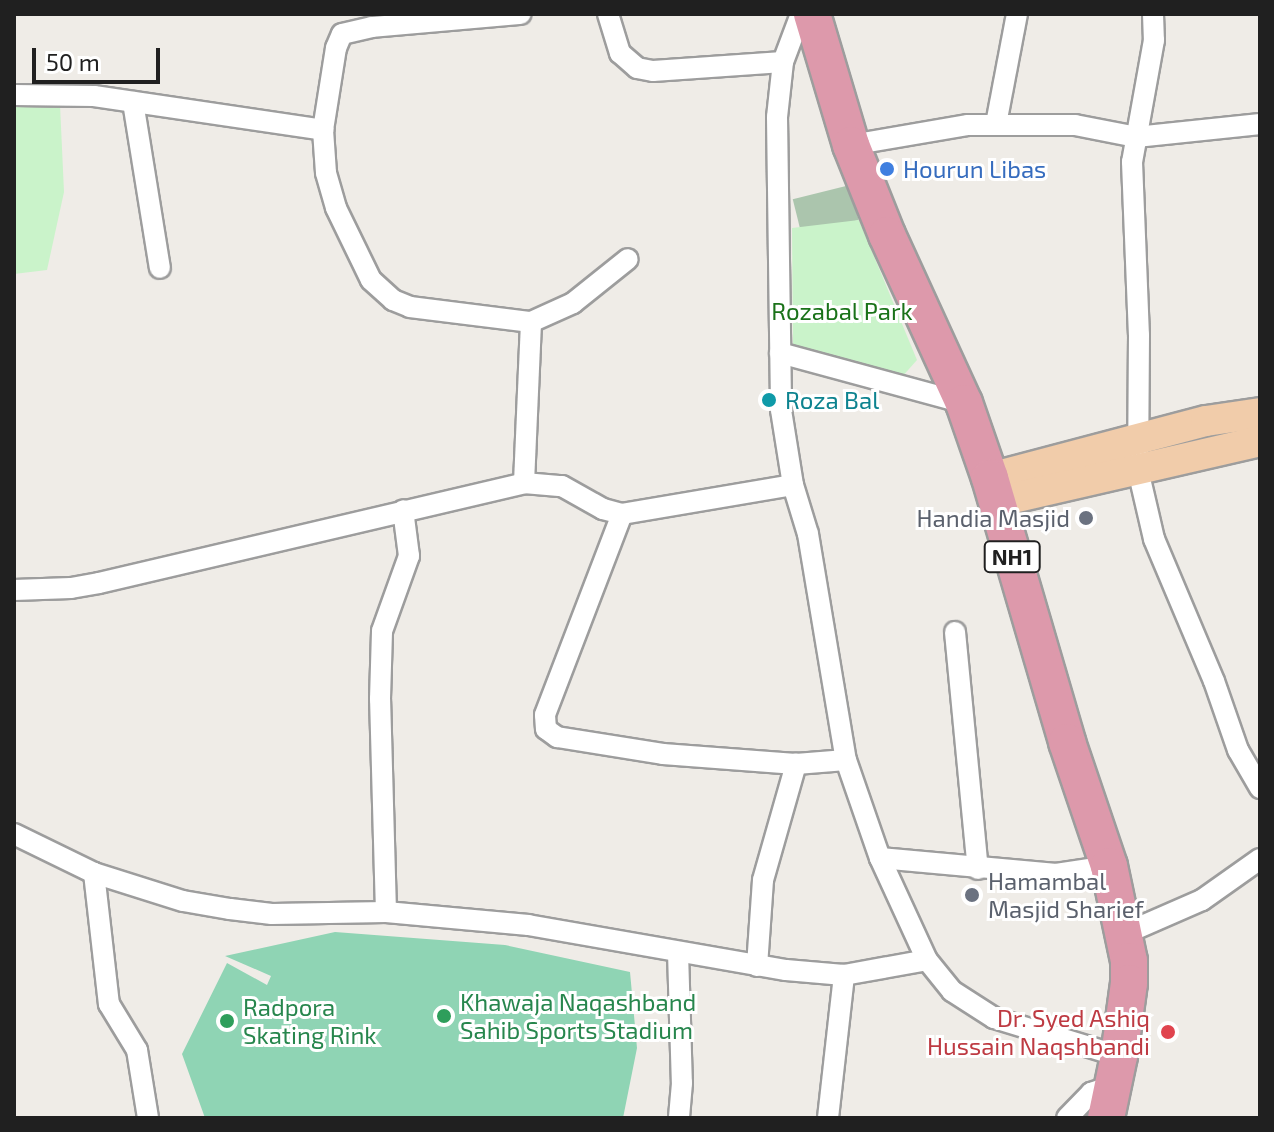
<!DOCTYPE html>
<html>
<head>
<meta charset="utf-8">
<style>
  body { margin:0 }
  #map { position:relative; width:1274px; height:1132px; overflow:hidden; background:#efece7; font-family:"Exo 2",sans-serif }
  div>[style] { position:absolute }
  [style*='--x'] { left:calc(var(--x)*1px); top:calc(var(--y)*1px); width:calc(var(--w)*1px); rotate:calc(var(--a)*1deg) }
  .cemetery>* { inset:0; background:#abc5ad; transform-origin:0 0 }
  .park>* { inset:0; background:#caf3ca }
  .pitch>* { inset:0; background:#8fd4b4 }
  .roads { filter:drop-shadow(2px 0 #9d9d9d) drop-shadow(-2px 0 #9d9d9d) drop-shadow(0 2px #9d9d9d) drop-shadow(0 -2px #9d9d9d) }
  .street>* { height:20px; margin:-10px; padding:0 10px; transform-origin:10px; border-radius:10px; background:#fff }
  .primary>* { height:30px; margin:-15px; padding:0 15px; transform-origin:15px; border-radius:15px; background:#f1ccaa }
  .highway>* { height:36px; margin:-18px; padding:0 18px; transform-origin:18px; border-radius:18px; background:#dd99ab }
  .dots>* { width:22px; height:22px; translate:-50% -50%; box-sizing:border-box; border:4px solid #fff; border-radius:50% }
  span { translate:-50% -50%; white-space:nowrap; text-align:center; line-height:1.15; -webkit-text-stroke:6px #fff; paint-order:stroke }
  .shield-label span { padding:2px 6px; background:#fff; border:2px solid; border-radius:6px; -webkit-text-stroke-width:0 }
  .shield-label { font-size:22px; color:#202020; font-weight:700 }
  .shop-label { font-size:24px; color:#366cbe }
  .left { translate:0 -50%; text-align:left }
  .park-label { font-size:24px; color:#1a7219 }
  .culture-label { font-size:24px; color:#0d838f }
  .worship-label { font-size:24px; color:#5b616d }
  .right { translate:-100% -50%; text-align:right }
  .leisure-label { font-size:24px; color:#27864d }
  .health-label { font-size:24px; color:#be3a42 }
  .frame { position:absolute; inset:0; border:16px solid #202020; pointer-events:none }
  .scale { position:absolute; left:32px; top:48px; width:128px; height:36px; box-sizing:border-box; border:4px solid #202020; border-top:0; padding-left:10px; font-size:24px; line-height:28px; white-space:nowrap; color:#202020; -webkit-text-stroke:6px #fff; paint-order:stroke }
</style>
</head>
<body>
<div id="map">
  <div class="cemetery">
    <div style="left:850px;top:185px;width:36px;height:59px;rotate:76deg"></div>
  </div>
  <div class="park">
    <div style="clip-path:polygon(59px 83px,64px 192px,47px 270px,14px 274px,14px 85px)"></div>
    <div style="clip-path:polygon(859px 220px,917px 360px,901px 378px,793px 350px,792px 228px)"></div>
  </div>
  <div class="pitch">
    <div style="clip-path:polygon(335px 932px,505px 945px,630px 972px,637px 1048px,623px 1118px,205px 1118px,182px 1054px,227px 963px,267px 985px,271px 976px,225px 956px)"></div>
  </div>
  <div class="roads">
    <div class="street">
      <div style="--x:608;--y:14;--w:41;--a:72.9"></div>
      <div style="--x:620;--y:53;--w:23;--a:41"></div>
      <div style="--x:637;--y:68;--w:16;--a:11"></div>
      <div style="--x:653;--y:71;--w:130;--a:-4"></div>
      <div style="--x:801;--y:14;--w:51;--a:110.6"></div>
      <div style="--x:783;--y:62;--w:55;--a:96.2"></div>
      <div style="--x:777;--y:117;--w:293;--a:89.2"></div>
      <div style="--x:781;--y:410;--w:76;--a:80.9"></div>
      <div style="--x:793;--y:485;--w:51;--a:73"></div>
      <div style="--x:808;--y:534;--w:229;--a:80.5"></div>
      <div style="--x:846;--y:760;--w:104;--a:70.9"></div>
      <div style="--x:880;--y:858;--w:112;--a:65.3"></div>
      <div style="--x:927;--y:960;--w:40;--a:51"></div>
      <div style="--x:952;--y:991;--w:50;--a:32.7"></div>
      <div style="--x:994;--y:1018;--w:131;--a:16.9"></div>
      <div style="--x:1153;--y:14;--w:26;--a:88"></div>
      <div style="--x:1154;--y:40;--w:124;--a:100.2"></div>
      <div style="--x:1132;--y:162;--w:173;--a:87.7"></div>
      <div style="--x:1139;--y:335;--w:135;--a:90.4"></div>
      <div style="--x:1138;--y:470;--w:71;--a:76.9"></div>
      <div style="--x:1154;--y:539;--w:154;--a:67.1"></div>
      <div style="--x:1214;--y:681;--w:73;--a:70.8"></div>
      <div style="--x:1238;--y:750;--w:44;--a:59.9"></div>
      <div style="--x:14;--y:95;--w:80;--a:0.7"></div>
      <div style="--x:94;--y:96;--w:232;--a:8.4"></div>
      <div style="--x:323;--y:130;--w:83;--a:-81"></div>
      <div style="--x:336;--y:48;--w:15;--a:-67"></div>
      <div style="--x:342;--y:34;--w:31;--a:-13"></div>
      <div style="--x:372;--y:27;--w:149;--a:-5"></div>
      <div style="--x:133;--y:102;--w:168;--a:80.8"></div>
      <div style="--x:996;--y:124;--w:112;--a:-79.2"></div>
      <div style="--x:323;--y:130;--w:43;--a:86"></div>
      <div style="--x:326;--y:173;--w:36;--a:74"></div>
      <div style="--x:336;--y:208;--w:80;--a:64.1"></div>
      <div style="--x:371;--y:280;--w:30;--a:42"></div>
      <div style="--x:393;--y:300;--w:18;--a:22"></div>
      <div style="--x:410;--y:307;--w:122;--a:7.1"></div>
      <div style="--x:531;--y:322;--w:46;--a:-24.3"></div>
      <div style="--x:573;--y:303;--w:70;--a:-38.7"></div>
      <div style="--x:851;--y:145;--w:119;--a:-9.7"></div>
      <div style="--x:968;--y:125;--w:107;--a:0"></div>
      <div style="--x:1075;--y:125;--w:62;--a:11.1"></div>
      <div style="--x:1136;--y:137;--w:125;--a:-6"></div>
      <div style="--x:780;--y:353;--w:191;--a:15.2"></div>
      <div style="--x:524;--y:483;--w:161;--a:-87.5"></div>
      <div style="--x:622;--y:514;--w:215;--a:111"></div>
      <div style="--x:545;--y:715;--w:14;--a:86"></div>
      <div style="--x:546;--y:729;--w:14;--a:36"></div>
      <div style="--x:557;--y:737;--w:107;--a:9.1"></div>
      <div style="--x:663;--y:754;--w:133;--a:4.3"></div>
      <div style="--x:796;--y:764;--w:50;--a:-4.6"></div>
      <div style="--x:14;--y:590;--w:57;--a:-2"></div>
      <div style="--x:71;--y:588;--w:28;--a:-10"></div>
      <div style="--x:99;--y:583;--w:437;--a:-13.2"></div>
      <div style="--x:524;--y:483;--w:38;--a:5"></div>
      <div style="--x:562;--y:486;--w:47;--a:29.3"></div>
      <div style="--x:603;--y:509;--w:20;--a:15"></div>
      <div style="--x:622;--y:514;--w:173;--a:-9.6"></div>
      <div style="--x:955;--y:632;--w:238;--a:84.5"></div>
      <div style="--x:14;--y:834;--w:89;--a:26"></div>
      <div style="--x:94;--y:873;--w:93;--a:17.5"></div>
      <div style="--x:183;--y:901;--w:48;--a:9.7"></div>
      <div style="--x:230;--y:909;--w:42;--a:6.8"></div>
      <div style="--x:272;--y:914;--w:114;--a:-1"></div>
      <div style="--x:386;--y:912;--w:143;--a:5.2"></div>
      <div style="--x:528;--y:925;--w:262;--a:9.9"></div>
      <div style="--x:786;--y:970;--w:58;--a:4.9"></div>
      <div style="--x:844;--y:975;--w:84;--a:-10.2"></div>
      <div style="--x:880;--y:858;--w:177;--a:5.2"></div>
      <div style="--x:1056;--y:874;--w:54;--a:-8.6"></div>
      <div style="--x:94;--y:873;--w:132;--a:83.5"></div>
      <div style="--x:109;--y:1004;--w:54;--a:58.7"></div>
      <div style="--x:137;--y:1050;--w:69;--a:80.8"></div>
      <div style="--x:386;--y:912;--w:213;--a:-91.6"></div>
      <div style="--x:380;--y:699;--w:68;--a:-88.3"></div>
      <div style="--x:382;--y:631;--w:80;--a:-70.2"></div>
      <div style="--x:409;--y:556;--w:46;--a:-97.4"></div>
      <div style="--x:1124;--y:934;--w:85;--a:-23.6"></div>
      <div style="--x:1202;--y:900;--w:71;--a:-35.3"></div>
      <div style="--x:678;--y:952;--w:131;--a:88.3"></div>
      <div style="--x:682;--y:1083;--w:35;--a:95"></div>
      <div style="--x:757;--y:966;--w:86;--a:-86"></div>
      <div style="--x:763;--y:880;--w:121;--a:-74.1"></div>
      <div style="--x:828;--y:1118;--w:144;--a:-83.6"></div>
      <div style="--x:1067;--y:1118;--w:35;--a:-46"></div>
      <div style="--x:1091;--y:1093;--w:24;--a:-19"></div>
    </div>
    <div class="primary">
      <div style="--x:990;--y:478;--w:223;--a:-14.8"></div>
      <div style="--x:1206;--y:421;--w:55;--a:-8.4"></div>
      <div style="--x:996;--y:502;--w:271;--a:-13"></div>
    </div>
    <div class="highway">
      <div style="--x:812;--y:14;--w:137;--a:73.4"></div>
      <div style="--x:851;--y:145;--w:97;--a:68.2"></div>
      <div style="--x:887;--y:235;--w:185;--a:65.4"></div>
      <div style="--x:964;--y:403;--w:79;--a:70.9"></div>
      <div style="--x:990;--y:478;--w:275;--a:73.7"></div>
      <div style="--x:1067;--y:742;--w:131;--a:71.3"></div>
      <div style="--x:1109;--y:866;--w:97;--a:78.1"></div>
      <div style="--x:1129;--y:961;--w:22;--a:90"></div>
      <div style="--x:1129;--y:983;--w:74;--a:97.8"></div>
      <div style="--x:1119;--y:1056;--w:63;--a:101.8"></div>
    </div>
  </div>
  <div class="dots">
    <div style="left:887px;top:169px;background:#3f7fe0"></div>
    <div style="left:769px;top:400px;background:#0f9aa8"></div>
    <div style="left:1086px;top:518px;background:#6b7280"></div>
    <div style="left:972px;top:895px;background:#6b7280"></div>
    <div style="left:444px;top:1016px;background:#2e9e5b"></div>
    <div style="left:227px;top:1021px;background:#2e9e5b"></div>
    <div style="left:1168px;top:1032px;background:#e0444e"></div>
  </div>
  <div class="shield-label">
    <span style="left:1012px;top:557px">NH1</span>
  </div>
  <div class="shop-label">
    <span class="left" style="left:903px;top:169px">Hourun Libas</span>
  </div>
  <div class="park-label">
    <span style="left:842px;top:311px">Rozabal Park</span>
  </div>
  <div class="culture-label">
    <span class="left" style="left:785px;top:400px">Roza Bal</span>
  </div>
  <div class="worship-label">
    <span class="right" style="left:1070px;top:518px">Handia Masjid</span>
    <span class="left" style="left:988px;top:895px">Hamambal<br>Masjid Sharief</span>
  </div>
  <div class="leisure-label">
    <span class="left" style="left:460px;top:1016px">Khawaja Naqashband<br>Sahib Sports Stadium</span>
    <span class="left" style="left:243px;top:1021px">Radpora<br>Skating Rink</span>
  </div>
  <div class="health-label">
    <span class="right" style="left:1150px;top:1032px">Dr. Syed Ashiq<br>Hussain Naqshbandi</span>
  </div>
  <div class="frame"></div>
  <div class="scale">50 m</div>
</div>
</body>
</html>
